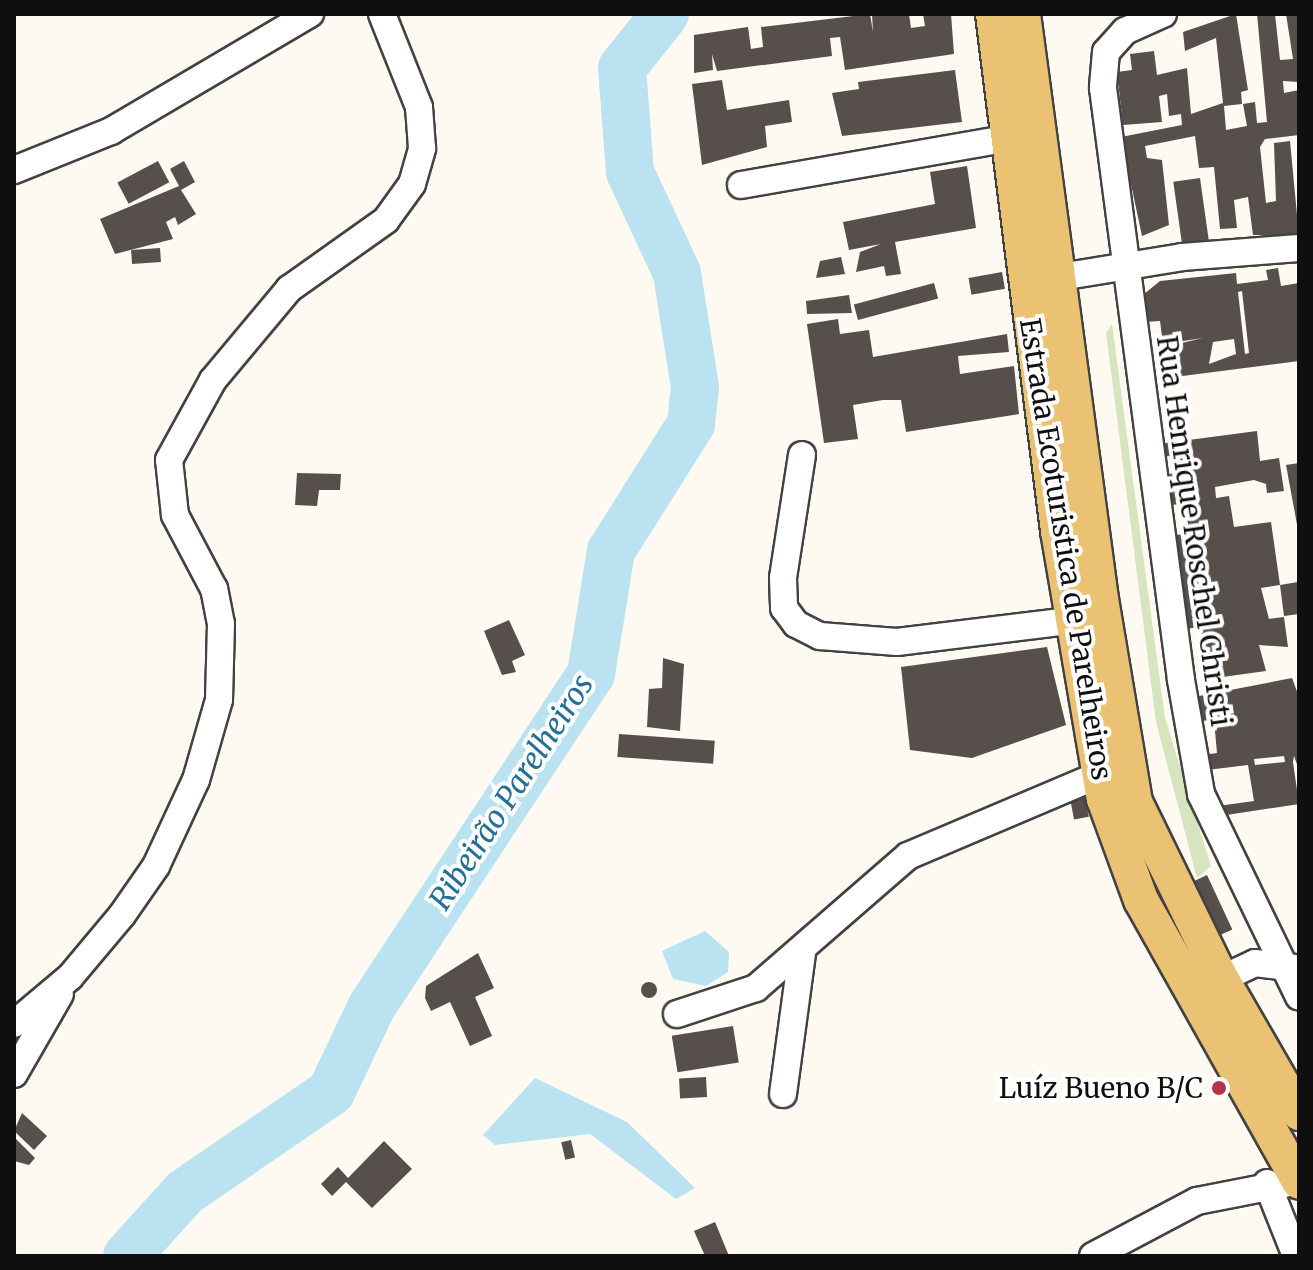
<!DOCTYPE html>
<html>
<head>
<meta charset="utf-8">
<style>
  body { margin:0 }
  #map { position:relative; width:1313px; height:1270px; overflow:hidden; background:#fefaf2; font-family:Merriweather,serif }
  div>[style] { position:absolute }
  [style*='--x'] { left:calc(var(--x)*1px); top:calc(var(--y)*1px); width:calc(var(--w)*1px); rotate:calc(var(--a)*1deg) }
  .green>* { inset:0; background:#d6e5be }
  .water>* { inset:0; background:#bbe2f0 }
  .river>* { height:48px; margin:-24px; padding:0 24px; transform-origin:24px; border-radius:24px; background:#bbe2f0 }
  .building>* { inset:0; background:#564f4c; transform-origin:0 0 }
  .round { border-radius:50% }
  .roads { filter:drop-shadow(2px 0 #424242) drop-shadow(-2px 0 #424242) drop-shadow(0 2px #424242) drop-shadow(0 -2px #424242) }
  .minor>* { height:26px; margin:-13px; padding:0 13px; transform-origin:13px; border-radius:13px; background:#fff }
  .major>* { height:34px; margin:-17px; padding:0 17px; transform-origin:17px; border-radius:17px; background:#ebc274 }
  .dots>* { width:22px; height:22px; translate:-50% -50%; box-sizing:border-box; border:4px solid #fff; border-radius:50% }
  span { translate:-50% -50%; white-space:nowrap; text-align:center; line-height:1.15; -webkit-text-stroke:8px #fff; paint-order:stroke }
  .street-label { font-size:28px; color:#0f0f0f }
  .poi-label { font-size:28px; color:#0f0f0f }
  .right { translate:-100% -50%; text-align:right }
  .water-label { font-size:30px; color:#236f95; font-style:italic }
  .frame { position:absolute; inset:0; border:16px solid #0f0f0f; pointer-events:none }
</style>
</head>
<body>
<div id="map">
  <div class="green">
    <div style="clip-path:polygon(1112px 324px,1165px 718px,1211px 866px,1197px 878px,1156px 722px,1106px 333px)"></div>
  </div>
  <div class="water">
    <div style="clip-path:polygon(705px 931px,729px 952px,728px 972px,706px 986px,673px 979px,662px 951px)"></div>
    <div style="clip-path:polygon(535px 1078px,627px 1122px,695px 1188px,676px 1199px,590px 1134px,495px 1145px,483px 1135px)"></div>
  </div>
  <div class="river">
    <div style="--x:127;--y:1256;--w:86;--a:-47.8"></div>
    <div style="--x:185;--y:1192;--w:177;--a:-34.4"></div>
    <div style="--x:331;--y:1092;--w:95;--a:-64.5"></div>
    <div style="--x:372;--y:1006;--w:398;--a:-56.6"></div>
    <div style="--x:591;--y:674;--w:125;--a:-80.8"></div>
    <div style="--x:611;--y:551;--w:150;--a:-57.8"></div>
    <div style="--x:691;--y:424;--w:37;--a:-84"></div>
    <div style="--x:695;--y:387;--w:115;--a:-99"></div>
    <div style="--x:677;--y:273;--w:111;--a:-115"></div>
    <div style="--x:630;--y:172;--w:104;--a:-94.4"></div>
    <div style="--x:622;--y:68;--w:69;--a:-51.5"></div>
  </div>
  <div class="building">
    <div style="clip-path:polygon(870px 14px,873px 32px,872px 14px,909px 14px,911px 28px,925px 26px,923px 14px,951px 14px,954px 54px,845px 70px,840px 37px,830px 38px,832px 56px,717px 71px,712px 54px,713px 70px,694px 73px,694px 35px,748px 27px,751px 49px,763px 47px,761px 27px)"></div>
    <div style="clip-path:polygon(1236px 14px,1248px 90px,1241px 92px,1242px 104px,1224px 106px,1226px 130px,1247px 126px,1243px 104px,1255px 102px,1257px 123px,1267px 122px,1257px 14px,1275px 14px,1280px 60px,1293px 59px,1286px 14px,1299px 14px,1299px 82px,1283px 81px,1284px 93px,1299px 90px,1299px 135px,1265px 139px,1260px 147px,1266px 203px,1276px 201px,1274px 143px,1290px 141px,1299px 236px,1253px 235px,1248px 197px,1234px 200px,1237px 228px,1220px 229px,1214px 167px,1199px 168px,1195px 136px,1145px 146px,1147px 158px,1162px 160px,1169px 225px,1142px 236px,1121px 137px,1182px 125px,1181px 114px,1169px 116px,1167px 94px,1159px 96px,1162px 122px,1123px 125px,1117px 72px,1132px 70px,1130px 54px,1154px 51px,1157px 75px,1187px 68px,1191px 114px,1223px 103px,1216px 38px,1185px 51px,1183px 32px)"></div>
    <div style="clip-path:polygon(955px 70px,962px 122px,842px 136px,832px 93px,859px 89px,858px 82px)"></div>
    <div style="clip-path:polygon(722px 80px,727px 110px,789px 100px,792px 122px,765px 126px,767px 147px,702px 165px,692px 84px)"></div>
    <div style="left:158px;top:161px;width:24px;height:46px;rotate:62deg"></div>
    <div style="clip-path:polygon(184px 161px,195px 182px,181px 190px,196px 214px,178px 225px,175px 217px,166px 222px,173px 239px,115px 254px,100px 219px,179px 186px,170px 169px)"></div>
    <div style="clip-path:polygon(967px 166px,976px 228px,895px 242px,901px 274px,886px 276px,884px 266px,856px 272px,860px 252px,881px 244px,849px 250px,843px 222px,935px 204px,930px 172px)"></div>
    <div style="left:1200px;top:178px;width:67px;height:27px;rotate:82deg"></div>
    <div style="left:160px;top:248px;width:14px;height:29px;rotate:86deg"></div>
    <div style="clip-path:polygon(841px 257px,845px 274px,816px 278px,820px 261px)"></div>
    <div style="clip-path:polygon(evenodd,1278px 268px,1281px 286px,1299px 283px,1299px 361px,1167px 378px,1164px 347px,1203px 338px,1163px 344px,1160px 321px,1145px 322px,1144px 294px,1160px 281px,1236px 273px,1237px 284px,1268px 280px,1266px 270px,1278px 268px,1242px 291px,1249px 353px,1245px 354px,1238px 292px,1242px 291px,1278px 268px,1234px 339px,1236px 354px,1209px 364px,1213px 342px,1234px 339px)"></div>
    <div style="left:1002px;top:272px;width:17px;height:34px;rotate:80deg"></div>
    <div style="left:934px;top:283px;width:16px;height:83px;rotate:75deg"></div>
    <div style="clip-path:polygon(849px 295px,852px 313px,807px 314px,806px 301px)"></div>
    <div style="clip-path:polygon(838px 319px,840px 334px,869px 330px,873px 357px,1007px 334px,1009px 352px,958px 356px,960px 374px,1014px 366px,1019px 414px,906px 432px,901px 400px,883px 400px,853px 405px,858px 439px,824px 443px,807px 324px)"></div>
    <div style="clip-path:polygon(1257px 431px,1260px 461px,1279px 458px,1284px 491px,1267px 493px,1266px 484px,1254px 480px,1215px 487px,1216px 498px,1229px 496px,1234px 527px,1271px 522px,1280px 585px,1298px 582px,1299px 556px,1299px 614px,1284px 616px,1280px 585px,1261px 588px,1269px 619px,1284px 617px,1288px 647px,1259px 645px,1266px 671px,1208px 679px,1201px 627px,1184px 629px,1170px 536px,1189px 533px,1185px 503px,1166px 506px,1162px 475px,1181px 472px,1180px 455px,1160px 457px,1158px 444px)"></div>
    <div style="clip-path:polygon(1299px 463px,1299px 530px,1298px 530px,1286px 465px)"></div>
    <div style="clip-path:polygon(297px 473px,341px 474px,340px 490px,319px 490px,317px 506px,295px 505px)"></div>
    <div style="clip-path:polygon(509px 620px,525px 655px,512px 661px,516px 672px,502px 675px,484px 631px)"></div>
    <div style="clip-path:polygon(1047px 647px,1066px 725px,972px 758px,910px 750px,901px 667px)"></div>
    <div style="clip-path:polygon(663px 658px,684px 664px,680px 731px,647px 727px,649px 689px,662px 688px)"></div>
    <div style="clip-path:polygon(evenodd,1292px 678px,1299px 697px,1299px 770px,1294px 756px,1293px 762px,1299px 804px,1220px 816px,1218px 806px,1254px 801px,1248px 765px,1207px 770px,1203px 755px,1217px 753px,1214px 720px,1198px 721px,1194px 697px,1292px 678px,1284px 756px,1285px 762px,1255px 765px,1254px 759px,1284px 756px)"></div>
    <div style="left:619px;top:734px;width:96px;height:23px;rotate:4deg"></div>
    <div style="left:1085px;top:797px;width:20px;height:15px;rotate:79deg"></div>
    <div style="left:1207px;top:875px;width:60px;height:17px;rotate:65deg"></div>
    <div style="clip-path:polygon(478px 953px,494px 988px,475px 997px,492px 1036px,470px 1046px,450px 1002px,431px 1011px,425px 998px,426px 986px)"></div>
    <div class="round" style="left:641px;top:982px;width:16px;height:16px"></div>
    <div style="left:733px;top:1026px;width:37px;height:62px;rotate:81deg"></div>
    <div style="left:706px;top:1077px;width:20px;height:27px;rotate:87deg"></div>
    <div style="clip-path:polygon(22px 1113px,47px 1136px,34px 1150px,14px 1131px)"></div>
    <div style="clip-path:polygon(14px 1137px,35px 1158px,29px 1165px,14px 1161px)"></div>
    <div style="left:571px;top:1140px;width:18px;height:10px;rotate:77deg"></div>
    <div style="clip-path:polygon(384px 1141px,412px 1169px,372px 1208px,346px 1182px,332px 1196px,321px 1184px,338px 1167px,348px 1178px)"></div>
    <div style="clip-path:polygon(715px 1222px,729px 1256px,705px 1256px,694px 1231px)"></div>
  </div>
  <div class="roads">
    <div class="minor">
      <div style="--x:1163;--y:14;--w:42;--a:155.9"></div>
      <div style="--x:1125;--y:31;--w:28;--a:132"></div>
      <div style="--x:1106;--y:52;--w:36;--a:95"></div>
      <div style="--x:1103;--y:88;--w:597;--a:82.49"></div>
      <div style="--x:1181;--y:680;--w:116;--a:80"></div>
      <div style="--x:1201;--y:794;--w:225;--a:64.2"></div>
      <div style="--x:14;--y:170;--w:105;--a:-21.9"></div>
      <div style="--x:111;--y:131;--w:231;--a:-30.5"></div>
      <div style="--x:741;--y:185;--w:272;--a:-9.9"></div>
      <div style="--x:1042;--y:280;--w:142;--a:-9.3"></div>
      <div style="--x:1182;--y:257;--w:117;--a:-4.4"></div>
      <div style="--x:802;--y:455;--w:124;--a:98.8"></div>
      <div style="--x:783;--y:578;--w:30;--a:88"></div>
      <div style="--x:784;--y:608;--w:20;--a:53"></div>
      <div style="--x:796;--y:624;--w:27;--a:27"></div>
      <div style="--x:820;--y:636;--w:77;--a:4.5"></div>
      <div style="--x:897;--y:642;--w:180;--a:-7"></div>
      <div style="--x:1204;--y:987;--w:56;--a:-25.2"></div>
      <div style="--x:1255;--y:963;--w:40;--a:7.1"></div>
      <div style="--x:677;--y:1014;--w:83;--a:-18.2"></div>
      <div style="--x:756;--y:988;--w:201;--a:-41"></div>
      <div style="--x:908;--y:856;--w:210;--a:-23"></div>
      <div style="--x:14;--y:1024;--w:73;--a:-40"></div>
      <div style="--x:70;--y:977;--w:81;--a:-50"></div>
      <div style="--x:122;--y:915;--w:60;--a:-55.2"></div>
      <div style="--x:156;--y:866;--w:95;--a:-65.1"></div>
      <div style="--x:196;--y:780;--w:83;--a:-74"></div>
      <div style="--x:219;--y:700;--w:76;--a:-88.5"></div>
      <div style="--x:221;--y:624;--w:36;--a:-101"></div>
      <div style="--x:214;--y:589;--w:84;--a:-117.8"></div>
      <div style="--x:175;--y:515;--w:55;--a:-96.2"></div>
      <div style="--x:169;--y:460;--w:91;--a:-61.2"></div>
      <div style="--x:213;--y:380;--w:119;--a:-50.1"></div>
      <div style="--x:289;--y:289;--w:119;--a:-35.4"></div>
      <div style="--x:386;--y:220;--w:44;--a:-54.2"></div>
      <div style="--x:412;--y:184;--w:37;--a:-74"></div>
      <div style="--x:422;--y:148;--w:41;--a:-94.2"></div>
      <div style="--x:419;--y:107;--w:100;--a:-111.7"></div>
      <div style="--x:14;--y:1074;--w:92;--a:-60.1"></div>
      <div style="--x:783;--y:1094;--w:141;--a:-82.3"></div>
      <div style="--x:1267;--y:1183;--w:79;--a:68.3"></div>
      <div style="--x:1093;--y:1256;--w:118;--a:-27.9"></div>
      <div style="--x:1197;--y:1201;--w:104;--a:-11.1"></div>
    </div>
    <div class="major">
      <div style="--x:993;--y:14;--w:521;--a:82.83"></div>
      <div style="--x:1058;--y:531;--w:272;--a:80.3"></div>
      <div style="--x:1104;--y:799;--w:108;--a:69.9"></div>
      <div style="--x:1141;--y:900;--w:323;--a:60.7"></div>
      <div style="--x:1023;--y:14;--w:590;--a:82.41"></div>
      <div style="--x:1101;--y:599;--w:206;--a:80.5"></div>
      <div style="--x:1135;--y:802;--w:196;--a:64"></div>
      <div style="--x:1221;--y:978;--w:156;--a:60"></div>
    </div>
  </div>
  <div class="dots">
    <div style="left:1219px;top:1088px;background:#b23447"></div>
  </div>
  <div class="street-label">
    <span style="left:1194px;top:531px;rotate:82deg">Rua Henrique Roschel Christi</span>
    <span style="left:1066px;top:549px;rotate:81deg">Estrada Ecoturistica de Parelheiros</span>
  </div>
  <div class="poi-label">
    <span class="right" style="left:1203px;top:1088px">Luíz Bueno B/C</span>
  </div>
  <div class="water-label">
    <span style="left:511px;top:792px;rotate:-57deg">Ribeirão Parelheiros</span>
  </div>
  <div class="frame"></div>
</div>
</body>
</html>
